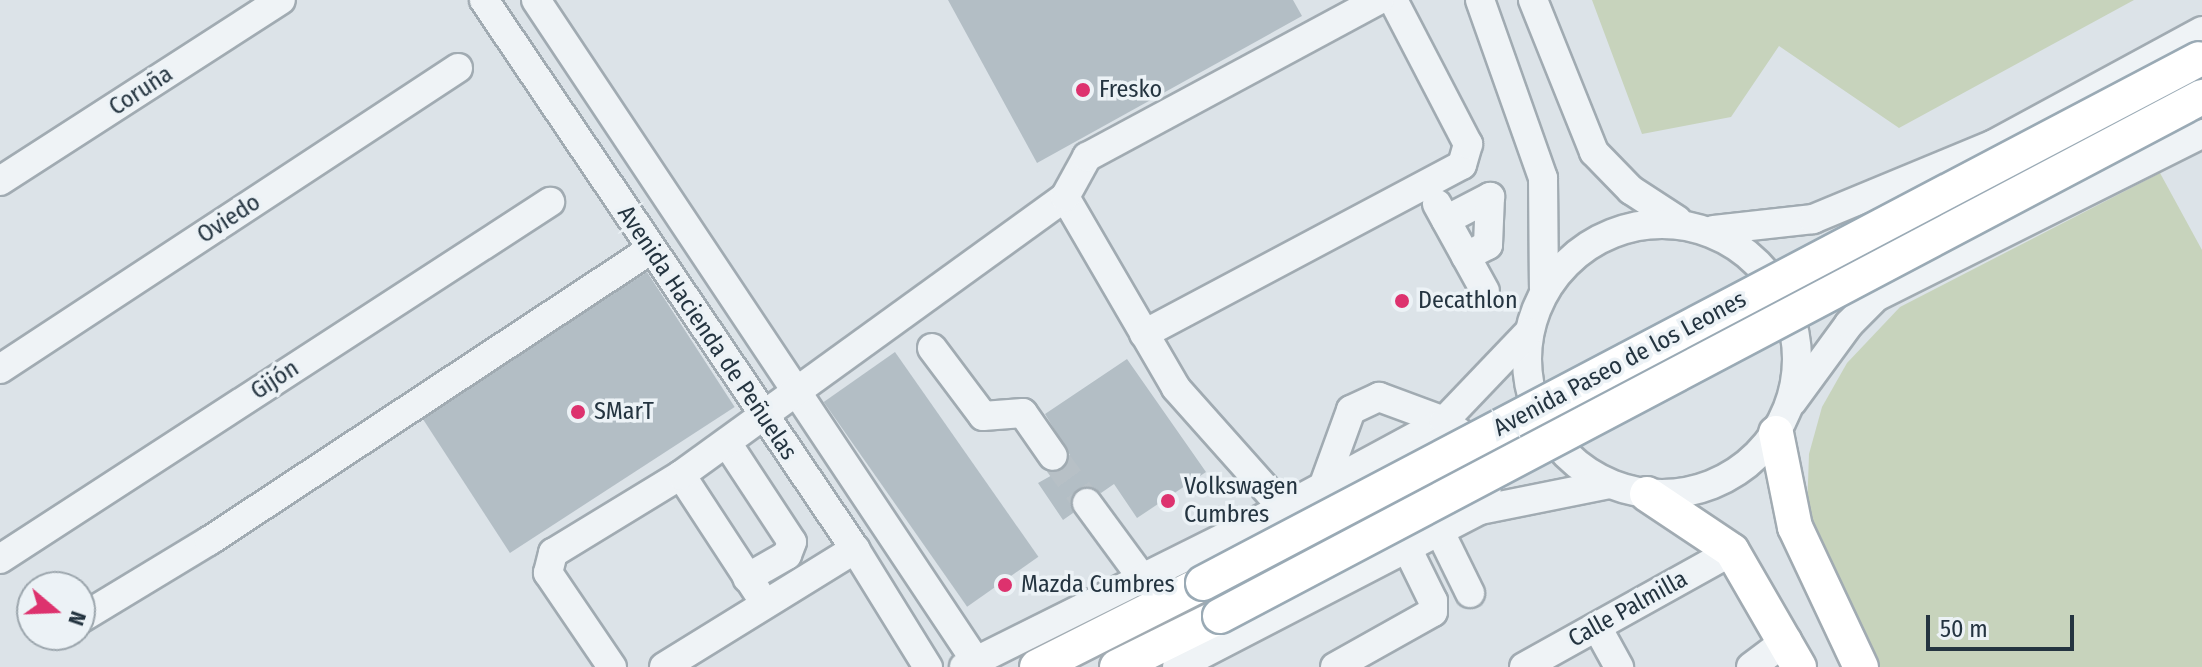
<!DOCTYPE html>
<html>
<head>
<meta charset="utf-8">
<style>
  body { margin:0 }
  #map { position:relative; width:2202px; height:667px; overflow:hidden; background:#dce3e8; font-family:"Fira Sans Condensed",sans-serif }
  div>[style] { position:absolute }
  [style*='--x'] { left:calc(var(--x)*1px); top:calc(var(--y)*1px); width:calc(var(--w)*1px); rotate:calc(var(--a)*1deg) }
  .green>* { inset:0; background:#c7d3bc }
  .building>* { inset:0; background:#b3bec5; transform-origin:0 0 }
  .minor-tunnel>* { height:28px; margin-top:-14px; transform-origin:0; background:repeating-linear-gradient(90deg,#b7c0c6 0 28px,transparent 0 42px) }
  .roads { filter:drop-shadow(2px 0 #a1abb2) drop-shadow(-2px 0 #a1abb2) drop-shadow(0 2px #a1abb2) drop-shadow(0 -2px #a1abb2) }
  .minor>* { height:28px; margin:-14px; padding:0 14px; transform-origin:14px; border-radius:14px; background:#eff3f6 }
  .minor>.ring { margin:-14px; padding:0; box-sizing:content-box; background:none; border:28px solid #eff3f6; border-radius:50% }
  .major>* { height:34px; margin:-17px; padding:0 17px; transform-origin:17px; border-radius:17px; background:#fff }
  .bridges { filter:drop-shadow(2px 0 #9aaab5) drop-shadow(-2px 0 #9aaab5) drop-shadow(0 2px #9aaab5) drop-shadow(0 -2px #9aaab5) }
  .major-bridge>* { height:34px; margin:-17px; padding:0 17px; transform-origin:17px; border-radius:17px; background:#fff }
  .dots>* { width:22px; height:22px; translate:-50% -50%; box-sizing:border-box; border:4px solid #ecf2f6; border-radius:50% }
  span { translate:-50% -50%; white-space:nowrap; text-align:center; line-height:1.15; -webkit-text-stroke:7px #ecf2f6; paint-order:stroke }
  .poi-label { font-size:24px; color:#243440 }
  .left { translate:0 -50%; text-align:left }
  .street-label { font-size:24px; color:#243440 }
  .north { position:absolute; left:16px; top:571px; width:80px; height:80px; box-sizing:border-box; background:#ecf2f6; border:2px solid #9ca6ad; border-radius:50%; rotate:109deg; font-size:22px; font-weight:700; line-height:32px; text-align:center; color:#243440 }
  .north::after { content:''; display:block; margin:auto; width:28px; height:36px; background:#dd326e; clip-path:polygon(50% 0,100% 100%,50% 72%,0 100%) }
  .scale { position:absolute; left:1926px; top:615px; width:148px; height:36px; box-sizing:border-box; border:4px solid #243440; border-top:0; padding-left:10px; font-size:24px; line-height:28px; white-space:nowrap; color:#243440; -webkit-text-stroke:6px #ecf2f6; paint-order:stroke }
</style>
</head>
<body>
<div id="map">
  <div class="green">
    <div style="clip-path:polygon(1592px 0,2134px 0,1899px 128px,1779px 46px,1731px 117px,1642px 134px)"></div>
    <div style="clip-path:polygon(2160px 173px,2202px 250px,2202px 667px,1875px 667px,1807px 511px,1809px 454px,1822px 407px,1847px 363px,1900px 307px)"></div>
  </div>
  <div class="building">
    <div style="clip-path:polygon(948px 0,1293px 0,1302px 16px,1037px 163px)"></div>
    <div style="left:647px;top:272px;width:161px;height:268px;rotate:57deg"></div>
    <div style="left:895px;top:352px;width:250px;height:87px;rotate:55deg"></div>
    <div style="clip-path:polygon(1127px 359px,1206px 472px,1137px 518px,1114px 484px,1101px 493px,1084px 486px,1072px 495px,1073px 513px,1063px 520px,1038px 483px,1063px 469px,1070px 455px,1045px 414px)"></div>
  </div>
  <div class="minor-tunnel">
    <div style="--x:1053;--y:456;--w:58;--a:54.1"></div>
  </div>
  <div class="roads">
    <div class="minor">
      <div style="--x:484;--y:0;--w:663;--a:55.95"></div>
      <div style="--x:855;--y:549;--w:139;--a:58.3"></div>
      <div style="--x:536;--y:0;--w:793;--a:56.37"></div>
      <div style="--x:1480;--y:0;--w:189;--a:70.5"></div>
      <div style="--x:1543;--y:178;--w:110;--a:89.5"></div>
      <div style="--x:1533;--y:0;--w:164;--a:68.1"></div>
      <div style="--x:1594;--y:152;--w:53;--a:45.8"></div>
      <div style="--x:1631;--y:190;--w:55;--a:33.1"></div>
      <div style="--x:0;--y:181;--w:334;--a:-32.8"></div>
      <div style="--x:1065;--y:197;--w:221;--a:59.8"></div>
      <div style="--x:1176;--y:388;--w:161;--a:48.3"></div>
      <div style="--x:1437;--y:204;--w:99;--a:61.1"></div>
      <div style="--x:1446;--y:220;--w:50;--a:-27.6"></div>
      <div style="--x:1490;--y:197;--w:48;--a:92.4"></div>
      <div style="--x:1488;--y:245;--w:25;--a:153"></div>
      <div class="ring" style="left:1527px;top:224px;width:242px;height:242px"></div>
      <div style="--x:1714;--y:230;--w:100;--a:-6.3"></div>
      <div style="--x:1813;--y:219;--w:194;--a:-22.5"></div>
      <div style="--x:1992;--y:145;--w:239;--a:-28.5"></div>
      <div style="--x:1144;--y:334;--w:360;--a:-28"></div>
      <div style="--x:1462;--y:165;--w:22;--a:-74"></div>
      <div style="--x:1468;--y:144;--w:162;--a:-117.5"></div>
      <div style="--x:932;--y:348;--w:85;--a:53.1"></div>
      <div style="--x:983;--y:416;--w:40;--a:-4.3"></div>
      <div style="--x:1023;--y:413;--w:52;--a:55.1"></div>
      <div style="--x:0;--y:369;--w:548;--a:-33.31"></div>
      <div style="--x:1792;--y:402;--w:97;--a:-53.8"></div>
      <div style="--x:1849;--y:324;--w:38;--a:-45"></div>
      <div style="--x:1876;--y:297;--w:364;--a:-26.6"></div>
      <div style="--x:727;--y:443;--w:118;--a:56.7"></div>
      <div style="--x:792;--y:542;--w:14;--a:111"></div>
      <div style="--x:787;--y:555;--w:46;--a:150.1"></div>
      <div style="--x:681;--y:475;--w:139;--a:56.8"></div>
      <div style="--x:1323;--y:487;--w:82;--a:-70"></div>
      <div style="--x:1351;--y:410;--w:31;--a:-25"></div>
      <div style="--x:1379;--y:397;--w:69;--a:20.3"></div>
      <div style="--x:1444;--y:421;--w:40;--a:37"></div>
      <div style="--x:1476;--y:445;--w:33;--a:69"></div>
      <div style="--x:1488;--y:476;--w:18;--a:96"></div>
      <div style="--x:1087;--y:503;--w:93;--a:53.7"></div>
      <div style="--x:1440;--y:532;--w:68;--a:63.8"></div>
      <div style="--x:0;--y:559;--w:656;--a:-32.99"></div>
      <div style="--x:80;--y:619;--w:151;--a:-31.2"></div>
      <div style="--x:209;--y:541;--w:528;--a:-33.42"></div>
      <div style="--x:1597;--y:627;--w:46;--a:61.2"></div>
      <div style="--x:612;--y:667;--w:114;--a:-124.2"></div>
      <div style="--x:548;--y:573;--w:21;--a:-76"></div>
      <div style="--x:553;--y:553;--w:150;--a:-31.4"></div>
      <div style="--x:681;--y:475;--w:474;--a:-35.9"></div>
      <div style="--x:1065;--y:197;--w:46;--a:-61.2"></div>
      <div style="--x:1087;--y:157;--w:332;--a:-28.3"></div>
      <div style="--x:664;--y:667;--w:225;--a:-31.7"></div>
      <div style="--x:964;--y:667;--w:356;--a:-26.5"></div>
      <div style="--x:1283;--y:508;--w:183;--a:-28.4"></div>
      <div style="--x:1444;--y:421;--w:122;--a:-46.3"></div>
      <div style="--x:1177;--y:667;--w:341;--a:-27.4"></div>
      <div style="--x:1480;--y:510;--w:132;--a:-11.4"></div>
      <div style="--x:1335;--y:667;--w:112;--a:-29.3"></div>
      <div style="--x:1433;--y:612;--w:11;--a:-90"></div>
      <div style="--x:1433;--y:601;--w:57;--a:-116.1"></div>
      <div style="--x:1524;--y:667;--w:238;--a:-29.1"></div>
      <div style="--x:1751;--y:667;--w:45;--a:-36.9"></div>
    </div>
    <div class="major">
      <div style="--x:1776;--y:433;--w:96;--a:78.6"></div>
      <div style="--x:1795;--y:527;--w:155;--a:64.8"></div>
      <div style="--x:1647;--y:494;--w:102;--a:33.8"></div>
      <div style="--x:1732;--y:551;--w:134;--a:60"></div>
      <div style="--x:1037;--y:667;--w:186;--a:-26.8"></div>
      <div style="--x:1117;--y:667;--w:115;--a:-26.3"></div>
    </div>
  </div>
  <div class="bridges">
    <div class="major-bridge">
      <div style="--x:1203;--y:583;--w:1125;--a:-27.75"></div>
      <div style="--x:1220;--y:616;--w:1111;--a:-27.86"></div>
    </div>
  </div>
  <div class="dots">
    <div style="left:1083px;top:90px;background:#dd326e"></div>
    <div style="left:1402px;top:301px;background:#dd326e"></div>
    <div style="left:578px;top:412px;background:#dd326e"></div>
    <div style="left:1168px;top:501px;background:#dd326e"></div>
    <div style="left:1005px;top:585px;background:#dd326e"></div>
  </div>
  <div class="poi-label">
    <span class="left" style="left:1099px;top:90px">Fresko</span>
    <span class="left" style="left:1418px;top:301px">Decathlon</span>
    <span class="left" style="left:594px;top:412px">SMarT</span>
    <span class="left" style="left:1184px;top:501px">Volkswagen<br>Cumbres</span>
    <span class="left" style="left:1021px;top:585px">Mazda Cumbres</span>
  </div>
  <div class="street-label">
    <span style="left:141px;top:91px;rotate:-33deg">Coruña</span>
    <span style="left:229px;top:219px;rotate:-33deg">Oviedo</span>
    <span style="left:707px;top:333px;rotate:56deg">Avenida Hacienda de Peñuelas</span>
    <span style="left:1620px;top:364px;rotate:-28deg">Avenida Paseo de los Leones</span>
    <span style="left:275px;top:380px;rotate:-33deg">Gijón</span>
    <span style="left:1628px;top:609px;rotate:-29deg">Calle Palmilla</span>
  </div>
  <div class="north">N</div>
  <div class="scale">50 m</div>
</div>
</body>
</html>
